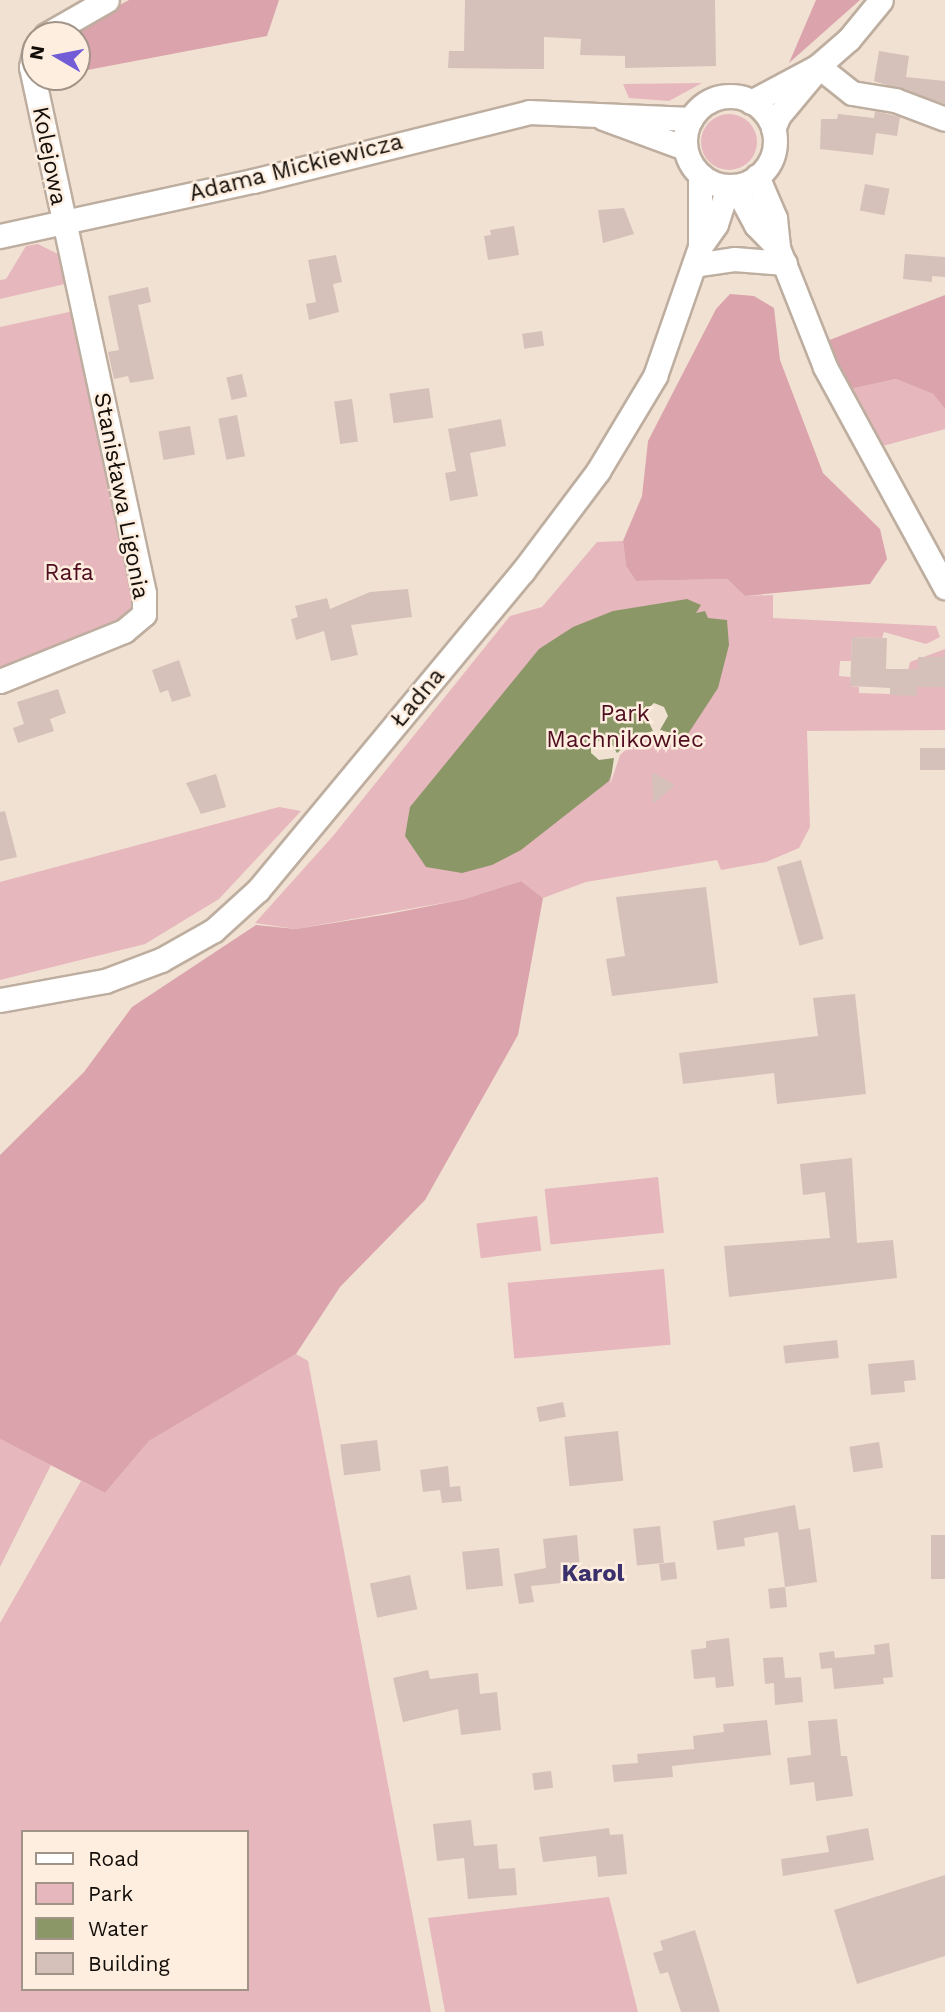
<!DOCTYPE html>
<html>
<head>
<meta charset="utf-8">
<style>
  body { margin:0 }
  #map { position:relative; width:945px; height:2012px; overflow:hidden; background:#f1e1d2; font-family:"Work Sans",sans-serif }
  div>[style] { position:absolute }
  [style*='--x'] { left:calc(var(--x)*1px); top:calc(var(--y)*1px); width:calc(var(--w)*1px); rotate:calc(var(--a)*1deg) }
  .green>* { inset:0; background:#e6b7bd; transform-origin:0 0 }
  .round { border-radius:50% }
  .forest>* { inset:0; background:#dba3ab }
  .water>* { inset:0; background:#8c9768 }
  .pier>* { inset:0; background:#f1e1d2 }
  .building>* { inset:0; background:#d6c0ba; transform-origin:0 0 }
  .roads { filter:drop-shadow(2px 0 #beaea0) drop-shadow(-2px 0 #beaea0) drop-shadow(0 2px #beaea0) drop-shadow(0 -2px #beaea0) }
  .minor>* { height:23px; margin:-11.5px; padding:0 11.5px; transform-origin:11.5px; border-radius:11.5px; background:#fff }
  .minor>.ring { margin:-11.5px; padding:0; box-sizing:content-box; background:none; border:23px solid #fff; border-radius:50% }
  span { translate:-50% -50%; white-space:nowrap; text-align:center; line-height:1.15; -webkit-text-stroke:5px #feeedf; paint-order:stroke }
  .street-label { font-size:23px; color:#120d08 }
  .park-label { font-size:23px; color:#4f0d20 }
  .neighbourhood-label { font-size:24px; color:#39306c; font-weight:700 }
  .legend { position:absolute; left:21px; top:1830px; width:228px; height:161px; box-sizing:border-box; background:#feeedf; border:2px solid #a09489; margin:0; padding:9px 12px; list-style:none; font-size:21px; color:#120d08 }
  .legend li { display:flex; align-items:center; gap:14px; height:35px }
  .legend b { width:35px; border:2px solid #a09489 }
  .north { position:absolute; left:21px; top:21px; width:70px; height:70px; box-sizing:border-box; background:#feeedf; border:2px solid #a09489; border-radius:50%; rotate:280deg; font-size:19px; font-weight:700; line-height:28px; text-align:center; color:#120d08 }
  .north::after { content:''; display:block; margin:auto; width:24px; height:32px; background:#725dd7; clip-path:polygon(50% 0,100% 100%,50% 72%,0 100%) }
</style>
</head>
<body>
<div id="map">
  <div class="green">
    <div style="clip-path:polygon(702px 83px,669px 101px,629px 98px,623px 84px)"></div>
    <div class="round" style="left:701px;top:114px;width:56px;height:56px"></div>
    <div style="clip-path:polygon(38px 244px,60px 255px,69px 283px,0 299px,0 280px,6px 279px,26px 246px)"></div>
    <div style="clip-path:polygon(83px 309px,144px 614px,0 681px,0 327px)"></div>
    <div style="clip-path:polygon(896px 379px,933px 394px,945px 409px,945px 429px,879px 447px,850px 389px)"></div>
    <div style="clip-path:polygon(623px 541px,626px 566px,636px 581px,727px 579px,745px 596px,773px 595px,773px 618px,936px 626px,940px 637px,926px 644px,884px 632px,882px 638px,852px 637px,851px 661px,840px 661px,839px 676px,850px 677px,850px 686px,859px 687px,859px 693px,917px 695px,908px 671px,910px 662px,945px 649px,945px 730px,807px 731px,810px 827px,799px 848px,766px 862px,721px 870px,717px 860px,586px 882px,543px 898px,521px 881px,465px 899px,296px 929px,255px 923px,333px 836px,510px 616px,542px 607px,597px 542px)"></div>
    <div style="clip-path:polygon(279px 807px,301px 811px,219px 899px,145px 944px,0 980px,0 882px)"></div>
    <div style="left:658px;top:1177px;width:56px;height:114px;rotate:84deg"></div>
    <div style="left:537px;top:1216px;width:35px;height:61px;rotate:83deg"></div>
    <div style="left:664px;top:1269px;width:76px;height:157px;rotate:85deg"></div>
    <div style="clip-path:polygon(evenodd,296px 1354px,308px 1361px,431px 2012px,0 2012px,0 1623px,81px 1481px,105px 1493px,149px 1441px,296px 1354px,23px 1832px,247px 1832px,247px 1989px,23px 1989px,23px 1832px)"></div>
    <div style="clip-path:polygon(0 1439px,51px 1465px,0 1567px)"></div>
    <div style="clip-path:polygon(609px 1897px,638px 2012px,445px 2012px,428px 1918px)"></div>
  </div>
  <div class="forest">
    <div style="clip-path:polygon(129px 0,279px 0,267px 36px,77px 72px,77px 35px,65px 35px)"></div>
    <div style="clip-path:polygon(816px 0,860px 0,789px 63px)"></div>
    <div style="clip-path:polygon(730px 294px,754px 296px,774px 308px,780px 360px,823px 473px,880px 529px,887px 559px,870px 584px,745px 596px,727px 579px,636px 581px,626px 566px,623px 541px,642px 496px,648px 441px,716px 309px)"></div>
    <div style="clip-path:polygon(945px 295px,945px 409px,933px 394px,896px 379px,850px 389px,827px 341px)"></div>
    <div style="clip-path:polygon(521px 881px,543px 898px,518px 1035px,425px 1200px,340px 1287px,296px 1354px,149px 1441px,105px 1493px,0 1439px,0 1155px,84px 1072px,132px 1007px,256px 925px,296px 929px,389px 914px,465px 899px)"></div>
  </div>
  <div class="water">
    <div style="clip-path:polygon(687px 599px,701px 605px,696px 613px,705px 611px,708px 618px,727px 620px,729px 645px,718px 688px,686px 737px,653px 731px,621px 748px,609px 781px,521px 850px,492px 865px,462px 873px,426px 867px,405px 836px,410px 807px,539px 649px,573px 627px,613px 611px)"></div>
  </div>
  <div class="pier">
    <div style="clip-path:polygon(654px 703px,664px 707px,668px 716px,660px 730px,686px 737px,684px 740px,660px 734px,639px 738px,620px 755px,610px 785px,614px 758px,599px 760px,591px 753px,591px 744px,608px 737px,617px 753px,638px 735px,653px 731px,644px 712px)"></div>
  </div>
  <div class="building">
    <div style="clip-path:polygon(465px 0,715px 0,716px 66px,625px 68px,625px 56px,580px 55px,581px 39px,544px 37px,544px 69px,448px 68px,449px 51px,464px 51px)"></div>
    <div style="clip-path:polygon(879px 51px,909px 56px,906px 77px,945px 81px,945px 104px,874px 81px)"></div>
    <div style="clip-path:polygon(875px 111px,900px 117px,897px 136px,876px 133px,873px 155px,820px 149px,821px 119px,837px 119px,838px 114px,874px 118px)"></div>
    <div style="left:865px;top:184px;width:25px;height:27px;rotate:11deg"></div>
    <div style="clip-path:polygon(624px 208px,634px 234px,603px 243px,598px 210px)"></div>
    <div style="clip-path:polygon(514px 226px,519px 255px,488px 260px,484px 236px,491px 235px,490px 230px)"></div>
    <div style="clip-path:polygon(905px 254px,945px 257px,945px 277px,932px 276px,932px 282px,903px 279px)"></div>
    <div style="clip-path:polygon(336px 255px,342px 282px,333px 284px,339px 312px,309px 320px,306px 304px,316px 302px,308px 260px)"></div>
    <div style="clip-path:polygon(148px 287px,151px 302px,138px 305px,154px 379px,130px 383px,128px 376px,114px 379px,108px 352px,119px 350px,108px 296px)"></div>
    <div style="left:542px;top:331px;width:15px;height:20px;rotate:82deg"></div>
    <div style="left:242px;top:374px;width:23px;height:16px;rotate:77deg"></div>
    <div style="left:429px;top:388px;width:30px;height:40px;rotate:82deg"></div>
    <div style="left:352px;top:399px;width:43px;height:18px;rotate:82deg"></div>
    <div style="left:237px;top:415px;width:42px;height:19px;rotate:79deg"></div>
    <div style="clip-path:polygon(501px 419px,506px 446px,470px 453px,478px 496px,450px 501px,445px 473px,456px 471px,448px 429px)"></div>
    <div style="left:190px;top:426px;width:29px;height:32px;rotate:80deg"></div>
    <div style="clip-path:polygon(408px 589px,412px 617px,351px 625px,358px 655px,331px 661px,324px 631px,296px 640px,291px 619px,298px 617px,295px 606px,327px 598px,330px 609px,370px 592px)"></div>
    <div style="clip-path:polygon(852px 637px,887px 638px,886px 669px,918px 669px,918px 657px,945px 657px,945px 687px,917px 687px,917px 696px,890px 695px,890px 688px,850px 686px)"></div>
    <div style="clip-path:polygon(179px 660px,191px 696px,172px 702px,168px 690px,160px 693px,152px 670px)"></div>
    <div style="clip-path:polygon(58px 689px,66px 713px,50px 719px,54px 731px,18px 743px,13px 728px,24px 724px,17px 702px)"></div>
    <div style="left:920px;top:748px;width:25px;height:22px"></div>
    <div style="clip-path:polygon(652px 772px,675px 785px,653px 804px)"></div>
    <div style="clip-path:polygon(216px 774px,226px 807px,201px 814px,186px 783px)"></div>
    <div style="clip-path:polygon(5px 811px,17px 857px,0 861px,0 812px)"></div>
    <div style="left:801px;top:860px;width:82px;height:25px;rotate:74deg"></div>
    <div style="clip-path:polygon(706px 887px,718px 983px,612px 996px,606px 959px,625px 956px,616px 897px)"></div>
    <div style="clip-path:polygon(855px 994px,866px 1094px,777px 1104px,774px 1073px,683px 1084px,679px 1053px,818px 1036px,813px 998px)"></div>
    <div style="clip-path:polygon(852px 1158px,857px 1243px,893px 1240px,897px 1278px,729px 1297px,724px 1246px,830px 1238px,825px 1192px,803px 1195px,800px 1164px)"></div>
    <div style="left:837px;top:1340px;width:18px;height:54px;rotate:84deg"></div>
    <div style="clip-path:polygon(914px 1360px,916px 1380px,904px 1381px,905px 1392px,871px 1395px,868px 1364px)"></div>
    <div style="left:563px;top:1402px;width:15px;height:27px;rotate:79deg"></div>
    <div style="left:618px;top:1431px;width:50px;height:54px;rotate:84deg"></div>
    <div style="left:377px;top:1440px;width:31px;height:37px;rotate:83deg"></div>
    <div style="left:879px;top:1442px;width:26px;height:30px;rotate:81deg"></div>
    <div style="clip-path:polygon(448px 1466px,450px 1487px,460px 1486px,462px 1501px,442px 1503px,440px 1490px,423px 1492px,420px 1470px)"></div>
    <div style="clip-path:polygon(795px 1505px,799px 1530px,810px 1528px,817px 1582px,785px 1587px,778px 1532px,744px 1538px,745px 1546px,717px 1550px,713px 1521px)"></div>
    <div style="left:660px;top:1526px;width:37px;height:27px;rotate:84deg"></div>
    <div style="clip-path:polygon(577px 1535px,581px 1581px,531px 1586px,534px 1602px,519px 1604px,514px 1574px,546px 1568px,543px 1539px)"></div>
    <div style="left:945px;top:1535px;width:44px;height:14px;rotate:90deg"></div>
    <div style="left:499px;top:1548px;width:38px;height:37px;rotate:84deg"></div>
    <div style="left:675px;top:1562px;width:17px;height:16px;rotate:83deg"></div>
    <div style="left:410px;top:1575px;width:35px;height:41px;rotate:78deg"></div>
    <div style="left:785px;top:1587px;width:20px;height:17px;rotate:84deg"></div>
    <div style="clip-path:polygon(729px 1638px,734px 1686px,716px 1688px,715px 1677px,694px 1679px,691px 1650px,706px 1648px,706px 1641px)"></div>
    <div style="clip-path:polygon(889px 1643px,893px 1677px,883px 1678px,884px 1684px,834px 1689px,832px 1668px,821px 1669px,819px 1653px,834px 1651px,835px 1658px,875px 1654px,874px 1645px)"></div>
    <div style="clip-path:polygon(783px 1657px,785px 1678px,801px 1677px,803px 1702px,775px 1705px,774px 1683px,765px 1684px,763px 1658px)"></div>
    <div style="clip-path:polygon(428px 1670px,430px 1679px,478px 1673px,480px 1694px,497px 1692px,501px 1730px,461px 1735px,458px 1709px,403px 1722px,393px 1678px)"></div>
    <div style="clip-path:polygon(837px 1719px,841px 1756px,847px 1756px,853px 1796px,816px 1801px,814px 1782px,790px 1785px,787px 1758px,811px 1755px,808px 1721px)"></div>
    <div style="clip-path:polygon(767px 1720px,771px 1755px,672px 1766px,673px 1777px,614px 1782px,612px 1765px,638px 1763px,637px 1754px,694px 1749px,693px 1736px,724px 1732px,723px 1724px)"></div>
    <div style="left:551px;top:1771px;width:17px;height:19px;rotate:83deg"></div>
    <div style="clip-path:polygon(471px 1820px,474px 1846px,497px 1844px,499px 1869px,515px 1868px,517px 1895px,468px 1899px,464px 1858px,437px 1861px,433px 1824px)"></div>
    <div style="clip-path:polygon(609px 1828px,610px 1835px,623px 1834px,627px 1874px,598px 1877px,596px 1856px,543px 1862px,539px 1837px)"></div>
    <div style="clip-path:polygon(868px 1828px,874px 1860px,783px 1876px,781px 1859px,829px 1852px,826px 1836px)"></div>
    <div style="clip-path:polygon(945px 1875px,945px 1956px,857px 1984px,834px 1910px)"></div>
    <div style="clip-path:polygon(695px 1930px,720px 2012px,681px 2012px,668px 1972px,660px 1974px,653px 1953px,663px 1950px,660px 1941px)"></div>
  </div>
  <div class="roads">
    <div class="minor">
      <div style="--x:46;--y:35;--w:70;--a:-29.8"></div>
      <div style="--x:818;--y:66;--w:43;--a:38.5"></div>
      <div style="--x:852;--y:93;--w:44;--a:9.2"></div>
      <div style="--x:895;--y:100;--w:53;--a:20.8"></div>
      <div class="ring" style="left:685px;top:96px;width:67px;height:67px"></div>
      <div style="--x:751;--y:102;--w:76;--a:-28.2"></div>
      <div style="--x:818;--y:66;--w:41;--a:-41.1"></div>
      <div style="--x:849;--y:39;--w:50;--a:-50.6"></div>
      <div style="--x:603;--y:118;--w:87;--a:20.1"></div>
      <div style="--x:773;--y:129;--w:15;--a:-67"></div>
      <div style="--x:779;--y:115;--w:56;--a:-50.1"></div>
      <div style="--x:757;--y:176;--w:46;--a:66.8"></div>
      <div style="--x:775;--y:218;--w:30;--a:84"></div>
      <div style="--x:778;--y:248;--w:128;--a:68.4"></div>
      <div style="--x:825;--y:367;--w:251;--a:61.4"></div>
      <div style="--x:735;--y:186;--w:44;--a:61.7"></div>
      <div style="--x:756;--y:225;--w:32;--a:46"></div>
      <div style="--x:0;--y:236;--w:259;--a:-12.3"></div>
      <div style="--x:253;--y:181;--w:284;--a:-14"></div>
      <div style="--x:529;--y:112;--w:162;--a:2.5"></div>
      <div style="--x:700;--y:247;--w:72;--a:-90"></div>
      <div style="--x:694;--y:265;--w:40;--a:-8.5"></div>
      <div style="--x:734;--y:259;--w:51;--a:4.5"></div>
      <div style="--x:0;--y:681;--w:134;--a:-22"></div>
      <div style="--x:124;--y:631;--w:26;--a:-40"></div>
      <div style="--x:144;--y:614;--w:21;--a:-90"></div>
      <div style="--x:144;--y:593;--w:538;--a:-102.12"></div>
      <div style="--x:31;--y:67;--w:18;--a:-77"></div>
      <div style="--x:0;--y:1000;--w:107;--a:-10.3"></div>
      <div style="--x:105;--y:981;--w:60;--a:-20.6"></div>
      <div style="--x:161;--y:960;--w:61;--a:-29.5"></div>
      <div style="--x:214;--y:930;--w:59;--a:-42.3"></div>
      <div style="--x:258;--y:890;--w:415;--a:-50.3"></div>
      <div style="--x:523;--y:571;--w:125;--a:-53.1"></div>
      <div style="--x:598;--y:471;--w:111;--a:-59"></div>
      <div style="--x:655;--y:376;--w:137;--a:-70.8"></div>
      <div style="--x:700;--y:247;--w:28;--a:-55"></div>
      <div style="--x:716;--y:224;--w:40;--a:-72"></div>
    </div>
  </div>
  <div class="street-label">
    <span style="left:49px;top:156px;rotate:79deg">Kolejowa</span>
    <span style="left:296px;top:168px;rotate:-14deg">Adama Mickiewicza</span>
    <span style="left:121px;top:496px;rotate:79deg">Stanisława Ligonia</span>
    <span style="left:418px;top:698px;rotate:-50deg">Ładna</span>
  </div>
  <div class="park-label">
    <span style="left:69px;top:573px">Rafa</span>
    <span style="left:625px;top:727px">Park<br>Machnikowiec</span>
  </div>
  <div class="neighbourhood-label">
    <span style="left:593px;top:1574px">Karol</span>
  </div>
  <ul class="legend">
  <li><b style="height:9px;background:#fff"></b>Road</li>
  <li><b style="height:19px;background:#e6b7bd"></b>Park</li>
  <li><b style="height:19px;background:#8c9768"></b>Water</li>
  <li><b style="height:19px;background:#d6c0ba"></b>Building</li>
  </ul>
  <div class="north">N</div>
</div>
</body>
</html>
